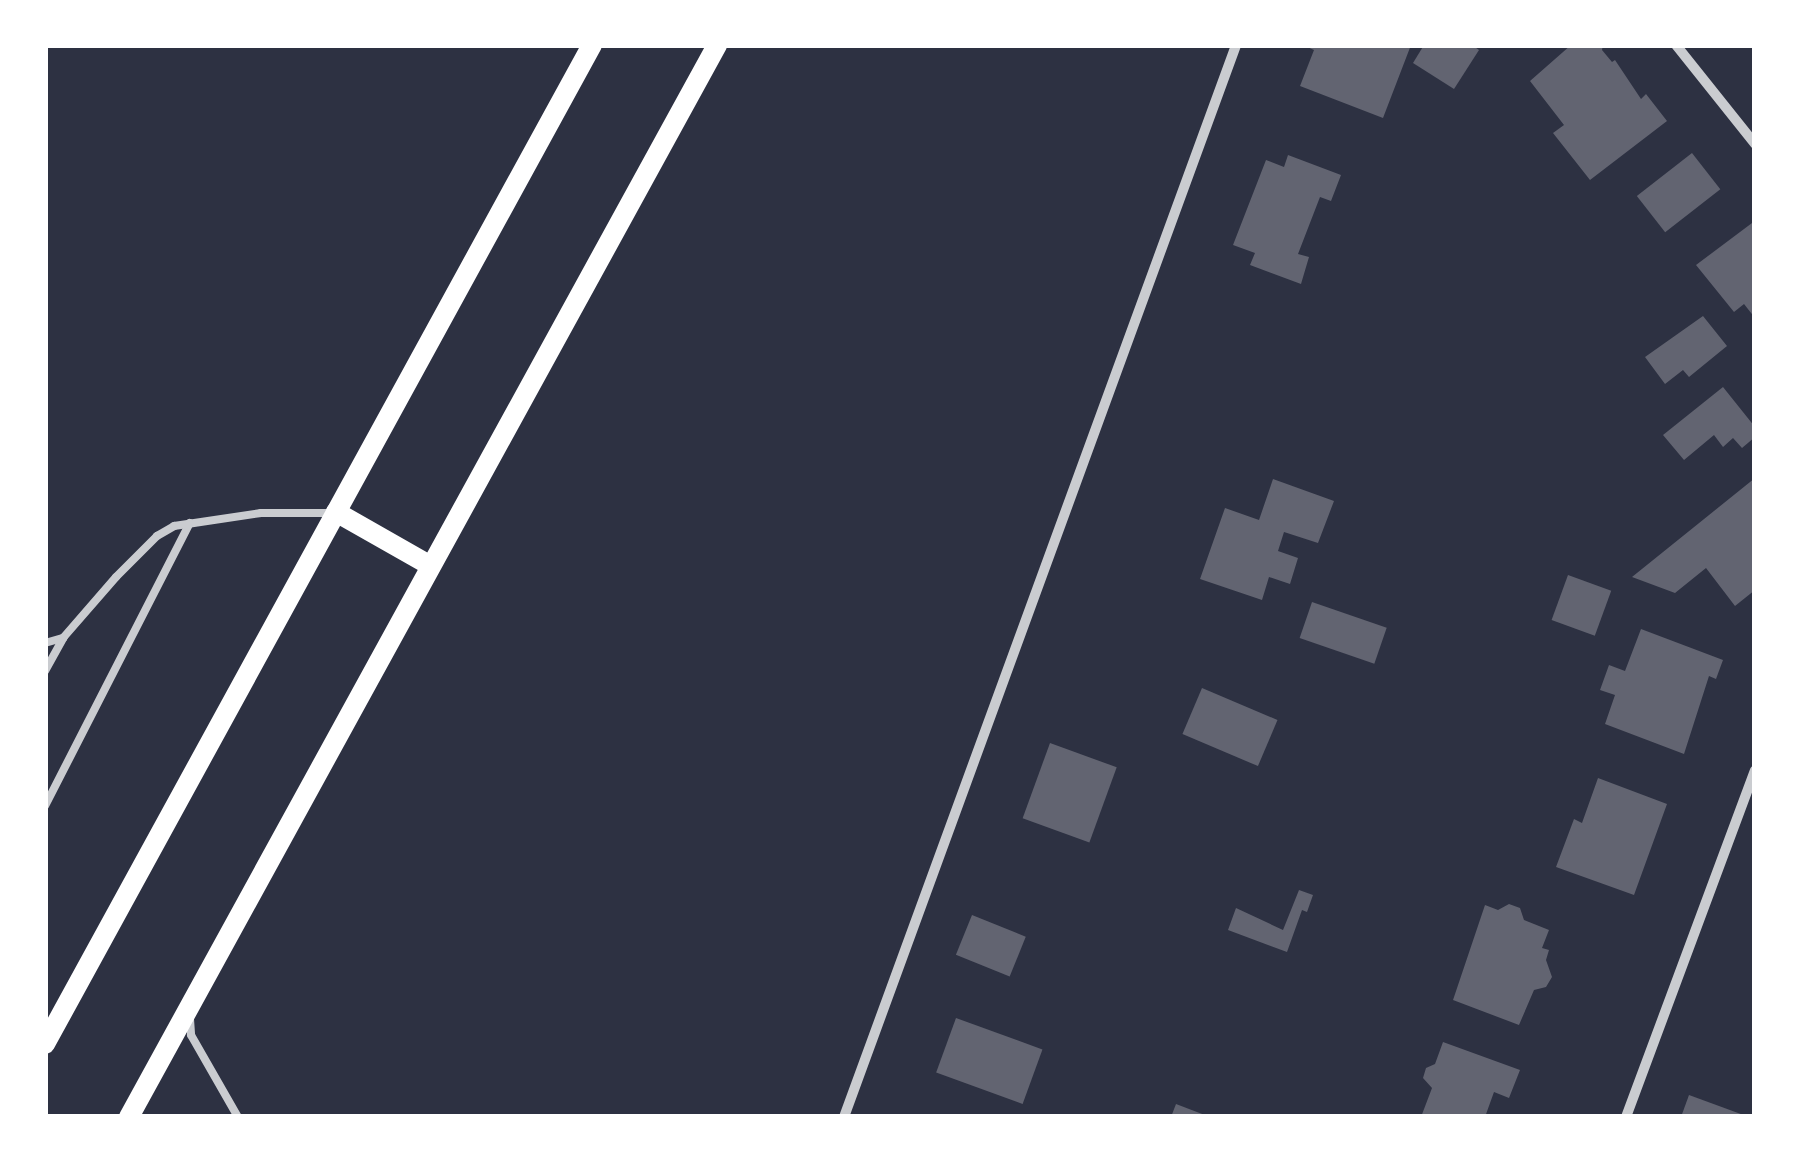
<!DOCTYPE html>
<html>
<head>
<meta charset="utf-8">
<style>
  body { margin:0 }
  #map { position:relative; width:1800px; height:1162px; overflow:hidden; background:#2d3142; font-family:Overpass,sans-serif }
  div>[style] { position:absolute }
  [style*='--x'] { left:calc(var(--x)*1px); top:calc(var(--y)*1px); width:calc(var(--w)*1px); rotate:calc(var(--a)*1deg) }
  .building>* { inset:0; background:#626471; transform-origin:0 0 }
  .service>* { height:8px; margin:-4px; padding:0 4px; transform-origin:4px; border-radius:4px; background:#caccd0 }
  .minor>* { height:10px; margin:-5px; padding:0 5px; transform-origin:5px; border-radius:5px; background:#caccd0 }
  .secondary>* { height:20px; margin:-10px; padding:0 10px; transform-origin:10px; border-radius:10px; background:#fff }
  span { translate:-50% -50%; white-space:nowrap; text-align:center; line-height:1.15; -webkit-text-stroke:8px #fff; paint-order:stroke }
  .frame { position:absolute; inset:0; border:48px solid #fff; pointer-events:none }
</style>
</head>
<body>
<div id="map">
  <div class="building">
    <div style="clip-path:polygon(1303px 45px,1411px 45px,1383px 118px,1300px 86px,1314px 50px)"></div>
    <div style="clip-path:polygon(1424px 45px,1472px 45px,1479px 50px,1454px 89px,1413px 63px)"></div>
    <div style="clip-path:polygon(1571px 45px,1603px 45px,1602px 50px,1612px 62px,1615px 60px,1641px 99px,1646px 94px,1667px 121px,1590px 180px,1553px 133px,1564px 125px,1530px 81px)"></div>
    <div style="left:1692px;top:153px;width:46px;height:70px;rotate:52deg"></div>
    <div style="clip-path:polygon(1288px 155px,1341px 175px,1331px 201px,1320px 197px,1298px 254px,1309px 257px,1301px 284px,1250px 265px,1255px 253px,1233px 245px,1266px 160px,1284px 167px)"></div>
    <div style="clip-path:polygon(1752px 223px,1755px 227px,1755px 318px,1744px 304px,1734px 312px,1696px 265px)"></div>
    <div style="clip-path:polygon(1703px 316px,1727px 346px,1689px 377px,1683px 370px,1665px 384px,1645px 357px)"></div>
    <div style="clip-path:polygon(1723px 387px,1755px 427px,1755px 437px,1742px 448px,1733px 438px,1723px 447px,1714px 435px,1684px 460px,1663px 435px)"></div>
    <div style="clip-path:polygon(1755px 478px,1755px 590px,1735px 606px,1706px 568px,1675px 593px,1632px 577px)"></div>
    <div style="clip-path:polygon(1273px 479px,1334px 501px,1318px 543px,1284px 532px,1278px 551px,1298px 558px,1290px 584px,1269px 577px,1262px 600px,1200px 579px,1225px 508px,1259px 520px)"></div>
    <div style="left:1568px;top:575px;width:46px;height:48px;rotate:20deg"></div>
    <div style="left:1312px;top:602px;width:79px;height:38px;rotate:19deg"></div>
    <div style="clip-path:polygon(1641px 629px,1723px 660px,1716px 679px,1709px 676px,1684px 754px,1605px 724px,1615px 695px,1600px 690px,1609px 665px,1625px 671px)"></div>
    <div style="left:1202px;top:688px;width:82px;height:50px;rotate:23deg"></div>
    <div style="left:1050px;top:743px;width:71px;height:80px;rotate:20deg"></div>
    <div style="clip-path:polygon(1598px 778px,1667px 804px,1634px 895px,1556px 867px,1574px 819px,1582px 823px)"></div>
    <div style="clip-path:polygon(1299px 890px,1313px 895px,1307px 912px,1302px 910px,1287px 952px,1228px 930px,1236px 908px,1283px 930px)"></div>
    <div style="clip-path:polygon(1509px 904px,1520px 908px,1524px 920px,1549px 930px,1542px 948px,1549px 950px,1546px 960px,1552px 977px,1546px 987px,1534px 990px,1519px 1025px,1453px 1000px,1485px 905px,1498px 910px)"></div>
    <div style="left:972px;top:915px;width:58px;height:43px;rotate:22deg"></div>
    <div style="left:956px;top:1018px;width:92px;height:58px;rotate:20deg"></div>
    <div style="clip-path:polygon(1443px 1042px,1520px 1070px,1509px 1098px,1494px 1092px,1485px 1117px,1421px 1117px,1432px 1088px,1423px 1078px,1426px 1068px,1435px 1064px)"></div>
    <div style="clip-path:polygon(1689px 1095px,1749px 1117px,1681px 1117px)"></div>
    <div style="clip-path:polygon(1176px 1104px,1210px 1117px,1171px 1117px)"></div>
  </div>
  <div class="service">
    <div style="--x:45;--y:643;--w:19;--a:-16"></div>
    <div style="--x:45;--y:671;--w:38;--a:-61"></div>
    <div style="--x:63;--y:638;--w:81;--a:-49"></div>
    <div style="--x:116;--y:577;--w:58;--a:-45"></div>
    <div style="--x:157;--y:536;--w:20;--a:-30"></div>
    <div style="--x:174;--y:526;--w:88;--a:-8.5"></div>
    <div style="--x:261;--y:513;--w:70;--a:0"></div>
    <div style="--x:45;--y:806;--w:318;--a:-62.9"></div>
    <div style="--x:190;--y:1019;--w:16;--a:86"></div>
    <div style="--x:191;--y:1035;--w:95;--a:60.2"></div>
  </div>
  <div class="minor">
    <div style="--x:1676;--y:45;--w:127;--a:51.4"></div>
    <div style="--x:844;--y:1117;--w:1141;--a:-69.91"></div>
    <div style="--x:1626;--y:1117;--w:370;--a:-69.6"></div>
  </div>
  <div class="secondary">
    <div style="--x:336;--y:512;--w:109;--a:29.6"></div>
    <div style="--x:45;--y:1044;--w:1139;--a:-61.3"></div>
    <div style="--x:129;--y:1117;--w:1223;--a:-61.25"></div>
  </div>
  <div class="frame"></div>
</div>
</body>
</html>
